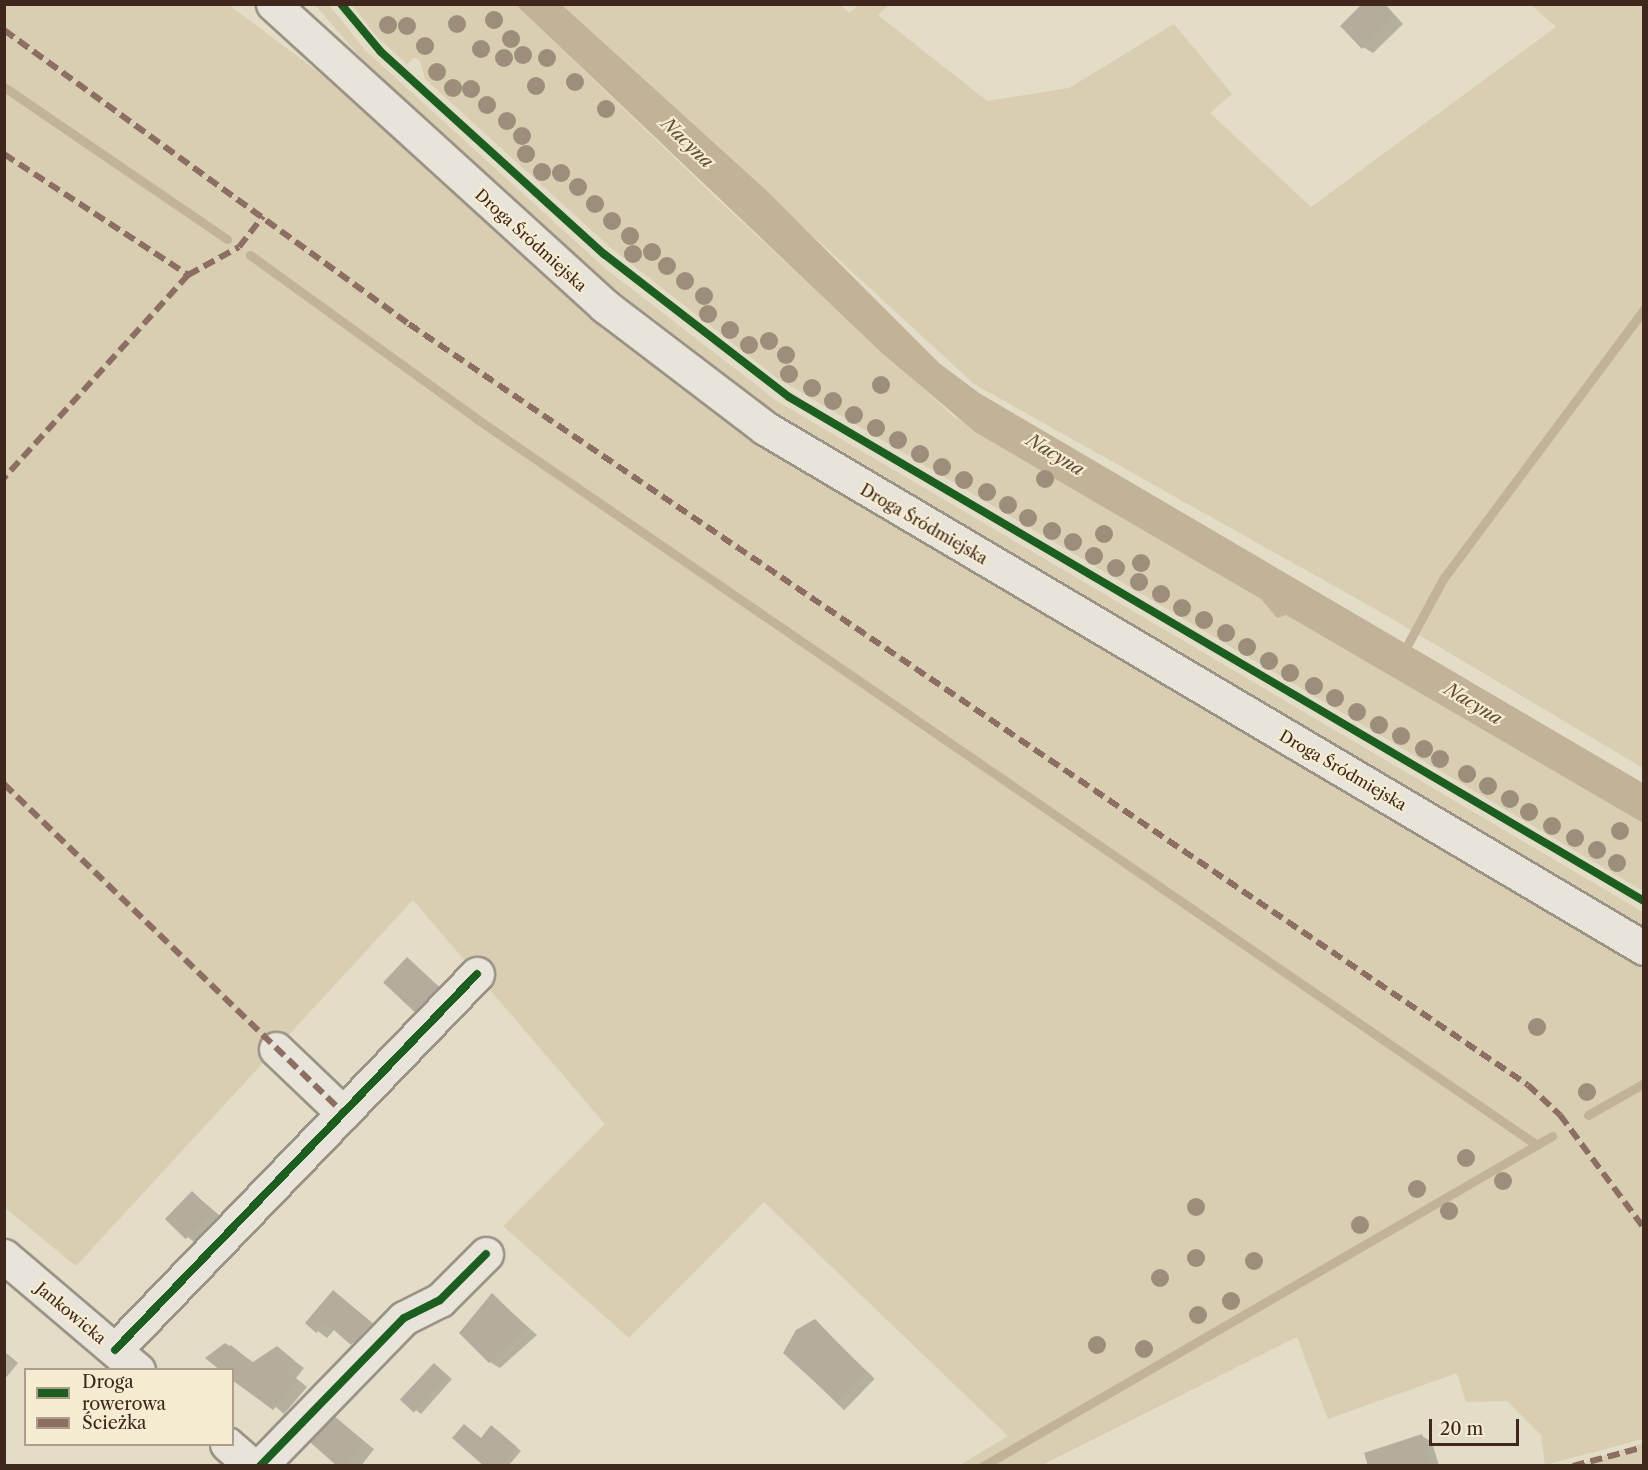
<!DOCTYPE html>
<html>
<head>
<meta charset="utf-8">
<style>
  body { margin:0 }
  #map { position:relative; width:1648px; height:1470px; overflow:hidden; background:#e3dcc6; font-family:"Libre Caslon Text",serif }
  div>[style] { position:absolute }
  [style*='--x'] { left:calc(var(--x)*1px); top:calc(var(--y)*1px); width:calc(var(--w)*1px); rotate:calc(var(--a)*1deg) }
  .green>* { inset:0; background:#d9ceb1 }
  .water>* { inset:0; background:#c2b398 }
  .shadow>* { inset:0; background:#0003; transform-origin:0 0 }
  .stream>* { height:9px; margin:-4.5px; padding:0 4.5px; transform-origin:4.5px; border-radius:4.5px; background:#c2b398 }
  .building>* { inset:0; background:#b4ad9e; transform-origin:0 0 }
  .roads { filter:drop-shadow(2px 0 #9a9386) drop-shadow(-2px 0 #9a9386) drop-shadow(0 2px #9a9386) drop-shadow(0 -2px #9a9386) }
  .minor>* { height:33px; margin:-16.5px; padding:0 16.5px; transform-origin:16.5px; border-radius:16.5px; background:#e9e4da }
  .secondary>* { height:33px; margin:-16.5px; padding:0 16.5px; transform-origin:16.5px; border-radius:16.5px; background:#e9e4da }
  .quiet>* { height:6px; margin-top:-3px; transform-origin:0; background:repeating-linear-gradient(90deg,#8d6e63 0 12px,transparent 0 18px) }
  .cycleway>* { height:8px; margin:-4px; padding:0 4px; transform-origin:4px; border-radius:4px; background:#1b5e20 }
  .trees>* { width:18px; height:18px; margin:-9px; border-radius:50%; background:#9d8e7b }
  span { translate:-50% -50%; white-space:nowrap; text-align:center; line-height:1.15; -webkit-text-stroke:4.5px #f5ecd2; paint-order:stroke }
  .street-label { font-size:16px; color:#40271d }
  .water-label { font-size:18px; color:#634c3c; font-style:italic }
  .frame { position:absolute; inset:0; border:6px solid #40271d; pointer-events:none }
  .legend { position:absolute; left:24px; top:1368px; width:210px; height:78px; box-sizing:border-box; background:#f5ecd2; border:2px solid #ad9d8a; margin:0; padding:8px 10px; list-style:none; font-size:18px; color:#40271d }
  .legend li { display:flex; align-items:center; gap:12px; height:30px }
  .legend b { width:30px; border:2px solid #ad9d8a }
  .scale { position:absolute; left:1429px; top:1419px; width:90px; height:27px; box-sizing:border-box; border:3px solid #40271d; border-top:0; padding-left:8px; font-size:18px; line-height:21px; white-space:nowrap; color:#40271d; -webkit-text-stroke:4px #f5ecd2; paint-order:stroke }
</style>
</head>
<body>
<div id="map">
  <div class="green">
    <div style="clip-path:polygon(840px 4px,849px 13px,859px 5px,889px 5px,878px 15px,987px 101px,1069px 88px,1174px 24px,1232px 94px,1210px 113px,1311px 207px,1556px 27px,1531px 5px,1643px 5px,1643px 768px,1384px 614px,974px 384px,562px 5px)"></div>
    <div style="clip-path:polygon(5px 5px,229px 5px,325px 77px,617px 338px,759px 443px,1643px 967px,1643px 1439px,1545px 1465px,1541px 1435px,1507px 1401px,1466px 1402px,1457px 1373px,1328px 1419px,1297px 1337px,1042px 1465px,960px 1465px,1008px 1436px,764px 1202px,629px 1338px,503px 1226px,605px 1124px,413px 900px,76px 1266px,5px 1208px)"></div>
    <div style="clip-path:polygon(315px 5px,329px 5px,365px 50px,606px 269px,777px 401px,1643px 912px,1643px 925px,771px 409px,594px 273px,375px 74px)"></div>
    <div style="clip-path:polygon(352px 5px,516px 5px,716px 198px,953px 416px,1261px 599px,1276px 617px,1286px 615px,1643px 823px,1643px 891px,777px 378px,611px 248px,425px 79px,420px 61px,414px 57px,407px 64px,378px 38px)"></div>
    <div style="clip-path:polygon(1643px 1443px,1643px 1465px,1579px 1465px,1579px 1464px)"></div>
  </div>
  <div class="water">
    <div style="clip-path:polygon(516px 5px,562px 5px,767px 191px,939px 363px,979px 393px,1643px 783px,1643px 823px,1286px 615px,1277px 618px,1261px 599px,975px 432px,882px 353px)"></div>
  </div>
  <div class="shadow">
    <div style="clip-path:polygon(1364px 4px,1385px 4px,1403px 24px,1373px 53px,1363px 47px)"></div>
    <div style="clip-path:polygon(407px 959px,452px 998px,430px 1021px)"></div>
    <div style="left:193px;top:1193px;width:38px;height:37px;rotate:40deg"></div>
    <div style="clip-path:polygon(333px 1291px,380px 1329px,362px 1350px,335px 1329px,327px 1338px,307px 1323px)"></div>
    <div style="clip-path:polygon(492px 1295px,537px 1335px,500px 1368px,490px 1362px)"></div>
    <div style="left:815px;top:1321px;width:83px;height:44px;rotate:44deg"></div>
    <div style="clip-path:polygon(231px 1345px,254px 1364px,277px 1348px,304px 1368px,296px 1378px,307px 1387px,284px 1414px,232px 1370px,208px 1358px)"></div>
    <div style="clip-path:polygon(4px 1351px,18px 1363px,4px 1380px)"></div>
    <div style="clip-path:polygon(438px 1367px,452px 1379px,421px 1414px,403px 1400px)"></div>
    <div style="clip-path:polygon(334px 1417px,374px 1449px,361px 1466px,339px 1466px)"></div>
    <div style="clip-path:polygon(496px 1430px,521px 1451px,508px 1466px,487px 1466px,482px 1439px)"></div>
    <div style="clip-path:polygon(1422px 1436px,1432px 1442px,1439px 1466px,1369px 1466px)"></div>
  </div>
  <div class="stream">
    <div style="--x:4;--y:87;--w:270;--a:34.3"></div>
    <div style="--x:250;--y:255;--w:280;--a:35.8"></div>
    <div style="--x:477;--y:419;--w:1285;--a:34.41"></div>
    <div style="--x:1403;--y:653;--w:84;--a:-61.6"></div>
    <div style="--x:1443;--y:579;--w:337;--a:-53.3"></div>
    <div style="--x:1588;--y:1115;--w:64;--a:-29.7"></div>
    <div style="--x:983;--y:1466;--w:658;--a:-30.11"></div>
  </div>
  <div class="building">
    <div style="clip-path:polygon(1362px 4px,1382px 4px,1394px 17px,1362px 49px,1340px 26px)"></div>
    <div style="left:407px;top:957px;width:50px;height:35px;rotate:43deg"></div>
    <div style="left:192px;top:1191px;width:29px;height:39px;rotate:44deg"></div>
    <div style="clip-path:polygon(333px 1290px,371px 1322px,351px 1345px,326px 1323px,316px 1333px,305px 1323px)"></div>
    <div style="clip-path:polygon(492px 1293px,528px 1328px,489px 1363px,459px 1333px)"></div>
    <div style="clip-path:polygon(815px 1319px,866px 1372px,837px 1402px,783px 1353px,796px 1330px)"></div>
    <div style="clip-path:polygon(225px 1343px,253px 1362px,277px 1346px,295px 1361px,287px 1371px,297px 1381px,273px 1410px,232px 1380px,232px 1370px,220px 1370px,205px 1358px)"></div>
    <div style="left:434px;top:1363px;width:19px;height:50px;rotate:43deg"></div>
    <div style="clip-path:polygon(333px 1415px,365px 1442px,346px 1466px,337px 1466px,310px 1442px)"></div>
    <div style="clip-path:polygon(464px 1424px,481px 1438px,491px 1425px,517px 1447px,502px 1466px,484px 1466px,452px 1438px)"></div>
    <div style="clip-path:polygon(1422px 1434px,1432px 1466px,1368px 1466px,1364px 1453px)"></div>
  </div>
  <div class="roads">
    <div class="minor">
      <div style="--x:276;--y:1049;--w:93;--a:43.7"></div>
      <div style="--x:4;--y:1256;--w:176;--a:40.4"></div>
      <div style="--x:115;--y:1350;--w:522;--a:-46.09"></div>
      <div style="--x:227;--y:1444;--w:33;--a:41"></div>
      <div style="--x:260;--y:1466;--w:206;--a:-45.8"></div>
      <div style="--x:404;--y:1318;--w:40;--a:-26.6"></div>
      <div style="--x:440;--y:1300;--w:65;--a:-45"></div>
    </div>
    <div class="secondary">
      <div style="--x:273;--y:4;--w:449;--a:42.3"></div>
      <div style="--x:605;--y:306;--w:201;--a:37.3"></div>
      <div style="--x:765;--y:428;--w:1021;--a:30.61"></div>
    </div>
  </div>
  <div class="quiet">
    <div style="--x:4;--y:30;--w:500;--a:35.98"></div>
    <div style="--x:409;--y:324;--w:1353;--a:34.22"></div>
    <div style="--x:1528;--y:1085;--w:44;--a:43.2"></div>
    <div style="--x:1560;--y:1115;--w:141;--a:53.4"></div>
    <div style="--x:4;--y:154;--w:220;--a:33.3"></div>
    <div style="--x:188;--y:275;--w:274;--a:132.2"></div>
    <div style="--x:188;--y:275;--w:58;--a:-28.8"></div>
    <div style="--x:239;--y:247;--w:39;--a:-52"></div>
    <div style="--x:4;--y:784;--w:472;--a:44.1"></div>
    <div style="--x:1573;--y:1466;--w:73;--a:-15"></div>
  </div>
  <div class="cycleway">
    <div style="--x:341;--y:4;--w:62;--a:50.2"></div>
    <div style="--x:381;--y:52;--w:301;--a:42.2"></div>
    <div style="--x:604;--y:254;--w:234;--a:37.7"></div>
    <div style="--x:789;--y:397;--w:992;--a:30.52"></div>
    <div style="--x:115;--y:1350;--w:522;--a:-46.09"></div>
    <div style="--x:260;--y:1466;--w:206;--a:-45.8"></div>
    <div style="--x:404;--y:1318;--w:40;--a:-26.6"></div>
    <div style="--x:440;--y:1300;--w:65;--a:-45"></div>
  </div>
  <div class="trees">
    <div style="left:494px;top:20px"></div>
    <div style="left:457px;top:24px"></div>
    <div style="left:388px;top:25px"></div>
    <div style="left:407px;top:26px"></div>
    <div style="left:511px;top:39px"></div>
    <div style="left:425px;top:46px"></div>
    <div style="left:481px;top:49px"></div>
    <div style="left:523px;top:55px"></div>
    <div style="left:504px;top:58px"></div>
    <div style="left:547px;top:58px"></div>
    <div style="left:437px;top:72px"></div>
    <div style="left:575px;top:82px"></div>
    <div style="left:536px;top:86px"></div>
    <div style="left:453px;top:88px"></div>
    <div style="left:471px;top:89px"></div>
    <div style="left:487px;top:105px"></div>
    <div style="left:606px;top:109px"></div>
    <div style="left:507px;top:121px"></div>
    <div style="left:522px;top:136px"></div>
    <div style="left:526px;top:154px"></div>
    <div style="left:542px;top:172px"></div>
    <div style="left:561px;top:173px"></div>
    <div style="left:578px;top:187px"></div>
    <div style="left:595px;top:204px"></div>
    <div style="left:612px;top:221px"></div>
    <div style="left:630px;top:236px"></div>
    <div style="left:652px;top:252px"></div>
    <div style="left:633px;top:254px"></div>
    <div style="left:667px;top:266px"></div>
    <div style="left:685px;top:281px"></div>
    <div style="left:704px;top:296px"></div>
    <div style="left:708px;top:314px"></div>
    <div style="left:730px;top:330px"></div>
    <div style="left:769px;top:341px"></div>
    <div style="left:749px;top:345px"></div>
    <div style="left:786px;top:355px"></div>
    <div style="left:789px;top:374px"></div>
    <div style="left:881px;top:385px"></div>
    <div style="left:812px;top:388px"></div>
    <div style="left:833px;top:401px"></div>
    <div style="left:854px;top:415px"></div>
    <div style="left:876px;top:428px"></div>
    <div style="left:898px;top:440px"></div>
    <div style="left:920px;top:454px"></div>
    <div style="left:942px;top:467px"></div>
    <div style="left:1045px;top:479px"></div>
    <div style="left:964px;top:480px"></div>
    <div style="left:987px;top:492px"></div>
    <div style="left:1008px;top:505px"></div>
    <div style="left:1028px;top:518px"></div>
    <div style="left:1052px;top:531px"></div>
    <div style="left:1104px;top:534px"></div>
    <div style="left:1073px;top:542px"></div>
    <div style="left:1094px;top:556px"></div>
    <div style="left:1141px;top:563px"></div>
    <div style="left:1116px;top:568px"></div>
    <div style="left:1139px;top:582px"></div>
    <div style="left:1161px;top:594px"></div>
    <div style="left:1182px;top:608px"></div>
    <div style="left:1204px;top:620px"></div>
    <div style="left:1226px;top:633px"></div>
    <div style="left:1247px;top:647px"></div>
    <div style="left:1269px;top:661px"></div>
    <div style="left:1290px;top:673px"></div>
    <div style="left:1314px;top:686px"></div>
    <div style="left:1335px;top:698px"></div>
    <div style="left:1357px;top:712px"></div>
    <div style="left:1379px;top:725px"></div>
    <div style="left:1401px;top:736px"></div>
    <div style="left:1424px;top:749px"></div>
    <div style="left:1440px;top:759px"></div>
    <div style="left:1467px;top:774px"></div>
    <div style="left:1488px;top:786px"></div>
    <div style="left:1510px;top:799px"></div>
    <div style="left:1529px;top:812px"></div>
    <div style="left:1552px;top:826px"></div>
    <div style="left:1620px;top:831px"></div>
    <div style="left:1575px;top:838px"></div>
    <div style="left:1597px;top:850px"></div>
    <div style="left:1617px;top:863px"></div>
    <div style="left:1537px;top:1027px"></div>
    <div style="left:1587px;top:1092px"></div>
    <div style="left:1466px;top:1158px"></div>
    <div style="left:1503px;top:1181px"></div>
    <div style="left:1417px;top:1189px"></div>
    <div style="left:1196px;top:1207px"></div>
    <div style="left:1449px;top:1211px"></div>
    <div style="left:1360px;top:1225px"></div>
    <div style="left:1196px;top:1258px"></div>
    <div style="left:1254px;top:1261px"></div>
    <div style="left:1160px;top:1278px"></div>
    <div style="left:1231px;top:1301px"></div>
    <div style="left:1198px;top:1315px"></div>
    <div style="left:1097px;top:1345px"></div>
    <div style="left:1144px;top:1349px"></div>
  </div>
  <div class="street-label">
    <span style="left:531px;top:240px;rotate:42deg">Droga Śródmiejska</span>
    <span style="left:924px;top:524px;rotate:30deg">Droga Śródmiejska</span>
    <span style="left:1343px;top:770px;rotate:30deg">Droga Śródmiejska</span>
    <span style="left:71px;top:1313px;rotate:40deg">Jankowicka</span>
  </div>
  <div class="water-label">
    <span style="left:687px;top:143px;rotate:44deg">Nacyna</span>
    <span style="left:1055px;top:455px;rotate:31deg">Nacyna</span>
    <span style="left:1473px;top:704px;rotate:31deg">Nacyna</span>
  </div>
  <div class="frame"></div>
  <ul class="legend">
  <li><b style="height:8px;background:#1b5e20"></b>Droga rowerowa</li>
  <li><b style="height:8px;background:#8d6e63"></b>Ścieżka</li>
  </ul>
  <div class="scale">20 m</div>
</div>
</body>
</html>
